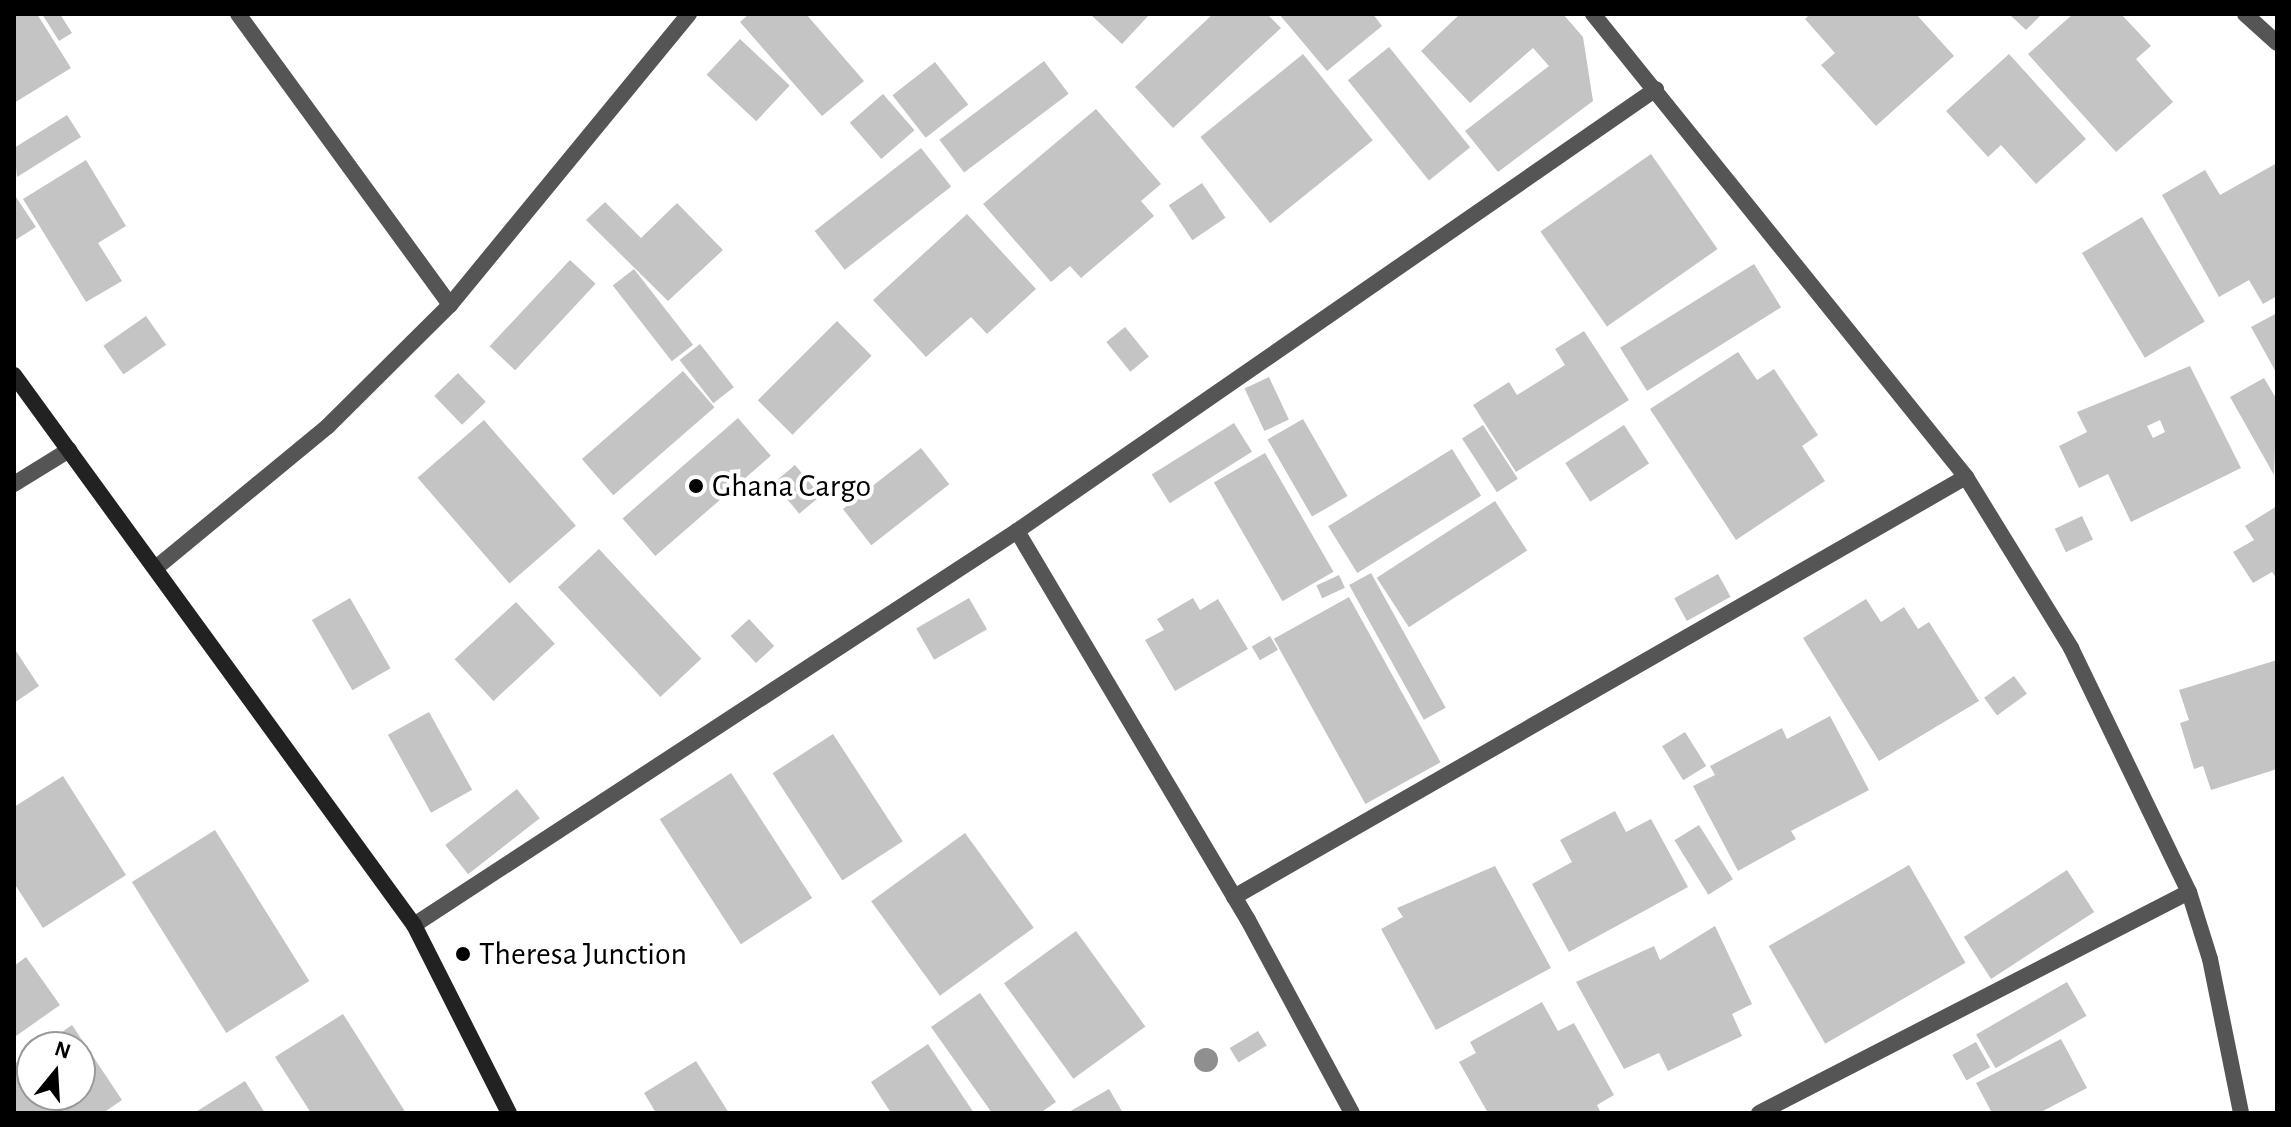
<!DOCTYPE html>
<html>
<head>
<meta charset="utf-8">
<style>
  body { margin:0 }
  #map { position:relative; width:2291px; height:1127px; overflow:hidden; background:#fff; font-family:"Alegreya Sans",sans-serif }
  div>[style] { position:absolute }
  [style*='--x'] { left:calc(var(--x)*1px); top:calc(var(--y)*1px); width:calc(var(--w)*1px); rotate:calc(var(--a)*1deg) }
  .building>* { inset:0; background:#c4c4c4; transform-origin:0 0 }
  .street>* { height:16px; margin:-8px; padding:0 8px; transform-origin:8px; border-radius:8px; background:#555 }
  .secondary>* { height:16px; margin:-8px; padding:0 8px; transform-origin:8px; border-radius:8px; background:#222 }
  .trees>* { width:24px; height:24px; margin:-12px; border-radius:50%; background:#8f8f8f }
  .dots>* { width:22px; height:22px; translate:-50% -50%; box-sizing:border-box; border:4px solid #fff; border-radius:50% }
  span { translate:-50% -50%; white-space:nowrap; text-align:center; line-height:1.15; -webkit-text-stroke:8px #fff; paint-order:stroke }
  .poi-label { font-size:32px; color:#000 }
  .left { translate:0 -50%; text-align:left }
  .frame { position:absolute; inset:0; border:16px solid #000; pointer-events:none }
  .north { position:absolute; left:16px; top:1031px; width:80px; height:80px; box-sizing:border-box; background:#fff; border:2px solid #999; border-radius:50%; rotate:18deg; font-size:22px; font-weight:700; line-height:32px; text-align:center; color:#000 }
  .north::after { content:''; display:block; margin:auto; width:28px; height:36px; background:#000; clip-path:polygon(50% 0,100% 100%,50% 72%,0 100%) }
</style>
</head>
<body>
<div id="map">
  <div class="building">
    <div style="clip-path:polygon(14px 14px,37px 14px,71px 68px,14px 103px)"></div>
    <div style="clip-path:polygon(42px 14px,60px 14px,72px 33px,59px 41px)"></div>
    <div style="clip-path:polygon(749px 14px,806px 14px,864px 81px,822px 116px,740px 22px)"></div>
    <div style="clip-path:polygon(1090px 14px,1150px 14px,1122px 44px)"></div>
    <div style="clip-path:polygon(1213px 14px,1267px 14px,1281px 28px,1173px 128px,1135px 87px)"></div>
    <div style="clip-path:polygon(1279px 14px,1373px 14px,1382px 26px,1327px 71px)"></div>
    <div style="clip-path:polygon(1460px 14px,1563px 14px,1583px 37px,1593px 101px,1498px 172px,1465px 131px,1549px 66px,1533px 48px,1470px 103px,1421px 51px)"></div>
    <div style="clip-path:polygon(1810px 14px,1916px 14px,1954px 56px,1876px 126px,1821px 65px,1835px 53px,1805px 19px)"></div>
    <div style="clip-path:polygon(2009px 14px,2042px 14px,2026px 30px)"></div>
    <div style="clip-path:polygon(2073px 14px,2121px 14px,2151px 46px,2136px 59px,2173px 102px,2116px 152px,2028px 54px)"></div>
    <div style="left:740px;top:39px;width:68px;height:49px;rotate:43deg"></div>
    <div style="left:1389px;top:47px;width:129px;height:53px;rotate:51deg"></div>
    <div style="left:1303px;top:54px;width:111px;height:132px;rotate:51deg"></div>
    <div style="clip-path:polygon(2009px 54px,2086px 139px,2036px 184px,2001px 145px,1988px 157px,1946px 111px)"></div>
    <div style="left:1044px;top:61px;width:41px;height:131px;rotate:53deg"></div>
    <div style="left:935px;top:62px;width:54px;height:54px;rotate:52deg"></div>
    <div style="left:883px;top:94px;width:48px;height:44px;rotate:49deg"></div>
    <div style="clip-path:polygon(1096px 109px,1161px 184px,1141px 201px,1154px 216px,1081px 278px,1070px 266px,1051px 282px,983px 204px)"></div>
    <div style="clip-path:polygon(67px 115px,81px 137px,17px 177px,14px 148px)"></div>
    <div style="left:921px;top:148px;width:49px;height:135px;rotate:52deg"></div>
    <div style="left:1651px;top:154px;width:116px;height:135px;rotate:55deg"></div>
    <div style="clip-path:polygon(86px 160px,126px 226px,98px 243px,122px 281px,86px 302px,23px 199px)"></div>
    <div style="clip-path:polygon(2277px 163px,2277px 296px,2263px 304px,2249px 280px,2219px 297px,2162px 195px,2205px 170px,2220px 195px)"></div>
    <div style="left:1202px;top:183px;width:42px;height:40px;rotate:56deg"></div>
    <div style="clip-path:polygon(14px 194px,36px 227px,14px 241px)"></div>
    <div style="clip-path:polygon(605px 202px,641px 238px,677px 203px,723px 250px,668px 301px,586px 220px)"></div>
    <div style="clip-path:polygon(967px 214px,1036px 289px,987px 334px,971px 317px,926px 357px,873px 300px)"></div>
    <div style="left:2142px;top:217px;width:122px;height:70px;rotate:59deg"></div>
    <div style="left:570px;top:260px;width:35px;height:118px;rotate:43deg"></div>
    <div style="left:1754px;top:264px;width:51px;height:158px;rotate:58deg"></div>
    <div style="left:634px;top:269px;width:96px;height:27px;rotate:52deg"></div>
    <div style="clip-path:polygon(2277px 313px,2277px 374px,2251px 327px)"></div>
    <div style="left:146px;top:316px;width:35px;height:52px;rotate:55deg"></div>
    <div style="left:837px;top:321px;width:49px;height:112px;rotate:45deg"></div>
    <div style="left:1125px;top:327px;width:38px;height:24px;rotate:51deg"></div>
    <div style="clip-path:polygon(1584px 331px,1629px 400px,1516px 472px,1473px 405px,1509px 382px,1517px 395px,1565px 365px,1555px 349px)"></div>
    <div style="left:700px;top:344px;width:55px;height:26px;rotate:52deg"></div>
    <div style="clip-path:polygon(1738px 352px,1757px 380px,1774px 369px,1818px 435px,1802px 446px,1825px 481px,1736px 540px,1650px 409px)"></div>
    <div style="clip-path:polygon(evenodd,2190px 366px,2241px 468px,2131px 522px,2108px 474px,2079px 488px,2059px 446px,2087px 432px,2077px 412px,2190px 366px,2160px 420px,2165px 432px,2153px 438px,2147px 426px,2160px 420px)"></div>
    <div style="left:683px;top:371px;width:48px;height:134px;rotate:49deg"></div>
    <div style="left:458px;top:373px;width:40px;height:33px;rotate:46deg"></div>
    <div style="left:1269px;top:377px;width:47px;height:27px;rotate:65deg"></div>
    <div style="clip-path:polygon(2264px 378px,2277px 400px,2274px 475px,2230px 397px)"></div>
    <div style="left:738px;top:418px;width:50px;height:153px;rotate:49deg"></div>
    <div style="left:1303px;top:419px;width:89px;height:41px;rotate:60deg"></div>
    <div style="left:484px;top:420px;width:140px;height:88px;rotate:49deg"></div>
    <div style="left:1234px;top:423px;width:34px;height:97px;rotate:58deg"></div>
    <div style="left:1483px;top:425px;width:64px;height:25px;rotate:57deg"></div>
    <div style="left:1624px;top:425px;width:46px;height:70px;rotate:57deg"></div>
    <div style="left:921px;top:448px;width:46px;height:99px;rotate:52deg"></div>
    <div style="left:1452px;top:449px;width:55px;height:146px;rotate:58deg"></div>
    <div style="left:1265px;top:453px;width:137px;height:59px;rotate:60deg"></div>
    <div style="left:795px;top:465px;width:40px;height:28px;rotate:50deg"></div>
    <div style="left:1495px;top:501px;width:59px;height:141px;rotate:57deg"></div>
    <div style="clip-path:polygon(2277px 506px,2277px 579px,2272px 572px,2253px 583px,2233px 552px,2254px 540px,2245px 526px)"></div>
    <div style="left:2082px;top:516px;width:26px;height:30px;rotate:65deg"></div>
    <div style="left:599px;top:549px;width:150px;height:56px;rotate:47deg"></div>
    <div style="left:1371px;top:573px;width:154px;height:25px;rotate:61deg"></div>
    <div style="left:1718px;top:574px;width:26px;height:50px;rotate:61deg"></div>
    <div style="left:1339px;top:575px;width:14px;height:25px;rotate:65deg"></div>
    <div style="left:1349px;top:597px;width:189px;height:86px;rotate:61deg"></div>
    <div style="left:350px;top:598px;width:81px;height:44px;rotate:60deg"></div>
    <div style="left:969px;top:598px;width:36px;height:61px;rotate:60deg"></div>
    <div style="clip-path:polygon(1193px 598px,1200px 610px,1218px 599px,1248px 649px,1175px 691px,1145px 640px,1164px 630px,1157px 619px)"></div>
    <div style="clip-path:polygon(1866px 599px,1881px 622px,1904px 607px,1918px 629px,1929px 622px,1979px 701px,1879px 761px,1803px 638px)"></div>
    <div style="left:516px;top:602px;width:57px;height:84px;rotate:47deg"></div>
    <div style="left:749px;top:619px;width:37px;height:25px;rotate:47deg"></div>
    <div style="left:1270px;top:636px;width:16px;height:21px;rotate:60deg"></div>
    <div style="clip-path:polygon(14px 648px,39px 686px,14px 703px)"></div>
    <div style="clip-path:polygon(2277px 660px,2277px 769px,2211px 790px,2203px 766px,2194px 769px,2180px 723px,2189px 720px,2179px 690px)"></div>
    <div style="left:2014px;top:676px;width:22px;height:37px;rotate:54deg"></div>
    <div style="left:429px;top:712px;width:89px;height:47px;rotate:61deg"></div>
    <div style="clip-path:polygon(1830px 716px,1869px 790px,1791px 831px,1796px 839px,1738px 871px,1693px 786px,1715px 775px,1710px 766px,1782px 728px,1787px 739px)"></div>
    <div style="left:1685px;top:732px;width:40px;height:27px;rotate:58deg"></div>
    <div style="left:833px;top:734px;width:128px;height:72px;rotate:57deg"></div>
    <div style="left:731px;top:773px;width:149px;height:85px;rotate:57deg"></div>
    <div style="clip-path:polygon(63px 776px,126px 875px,43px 928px,14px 883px,14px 807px)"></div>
    <div style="left:517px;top:789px;width:37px;height:91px;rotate:52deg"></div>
    <div style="clip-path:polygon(1615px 811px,1626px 832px,1651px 819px,1688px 887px,1569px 952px,1532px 884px,1572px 862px,1560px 840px)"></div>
    <div style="left:1699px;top:825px;width:64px;height:29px;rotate:58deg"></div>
    <div style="left:215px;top:830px;width:178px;height:98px;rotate:58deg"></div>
    <div style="left:965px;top:833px;width:117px;height:116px;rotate:54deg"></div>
    <div style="left:1909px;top:865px;width:113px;height:162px;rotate:60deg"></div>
    <div style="clip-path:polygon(1495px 866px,1551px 968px,1436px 1030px,1381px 929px,1403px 917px,1397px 908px)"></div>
    <div style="left:2067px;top:870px;width:50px;height:123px;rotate:57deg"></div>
    <div style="clip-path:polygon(1715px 926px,1752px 1004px,1732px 1014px,1742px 1036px,1668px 1071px,1659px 1053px,1624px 1069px,1576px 982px,1654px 946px,1660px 960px)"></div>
    <div style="left:1076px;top:931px;width:118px;height:89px;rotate:54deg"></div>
    <div style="clip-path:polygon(26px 957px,60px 1005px,16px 1036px,14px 966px)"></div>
    <div style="left:2067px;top:982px;width:39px;height:105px;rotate:60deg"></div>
    <div style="clip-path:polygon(980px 993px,1056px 1102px,1040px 1113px,992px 1113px,931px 1027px)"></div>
    <div style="clip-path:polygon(1542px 1002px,1558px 1031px,1574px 1023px,1614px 1095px,1597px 1105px,1601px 1113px,1488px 1113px,1459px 1062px,1476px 1053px,1470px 1042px)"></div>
    <div style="clip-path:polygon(343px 1014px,406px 1113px,311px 1113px,275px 1057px)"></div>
    <div style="clip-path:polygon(72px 1025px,122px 1100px,103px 1113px,14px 1113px,14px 1064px,32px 1052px,32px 1095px,80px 1095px,80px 1047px,40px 1047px)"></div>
    <div style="left:1258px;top:1031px;width:17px;height:33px;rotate:59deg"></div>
    <div style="clip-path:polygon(2061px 1039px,2087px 1088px,2039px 1113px,1992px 1113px,1976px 1083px)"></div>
    <div style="left:1976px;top:1042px;width:29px;height:27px;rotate:61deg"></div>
    <div style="clip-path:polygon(928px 1044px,974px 1113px,891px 1113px,871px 1082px)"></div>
    <div style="clip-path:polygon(696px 1061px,729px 1113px,656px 1113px,644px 1093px)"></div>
    <div style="clip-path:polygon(245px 1081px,265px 1113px,194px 1113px)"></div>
    <div style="clip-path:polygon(1109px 1089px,1123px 1113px,1067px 1113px)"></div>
  </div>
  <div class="street">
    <div style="--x:238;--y:14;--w:360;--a:53.9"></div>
    <div style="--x:1593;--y:14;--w:595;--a:51.14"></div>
    <div style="--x:1966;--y:477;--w:201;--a:58.4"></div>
    <div style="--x:2071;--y:648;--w:271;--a:64.2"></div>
    <div style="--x:2189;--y:892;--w:70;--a:72.6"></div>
    <div style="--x:2210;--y:959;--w:157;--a:78.6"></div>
    <div style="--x:2245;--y:14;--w:43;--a:42.2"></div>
    <div style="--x:14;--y:484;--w:65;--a:-31.7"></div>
    <div style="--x:1017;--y:531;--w:452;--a:59.3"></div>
    <div style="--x:1248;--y:920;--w:219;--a:61.7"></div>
    <div style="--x:157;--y:567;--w:220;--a:-39.5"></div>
    <div style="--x:327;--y:427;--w:173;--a:-44.8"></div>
    <div style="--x:450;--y:305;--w:377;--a:-50.6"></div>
    <div style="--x:1234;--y:897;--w:844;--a:-29.85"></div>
    <div style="--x:414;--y:925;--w:720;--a:-33.16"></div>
    <div style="--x:1017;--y:531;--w:777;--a:-34.67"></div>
    <div style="--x:1759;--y:1113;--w:483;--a:-27.2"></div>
  </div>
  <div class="secondary">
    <div style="--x:14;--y:375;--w:680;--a:53.97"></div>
    <div style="--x:414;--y:925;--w:211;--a:63.2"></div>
  </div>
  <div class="trees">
    <div style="left:1206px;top:1060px"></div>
  </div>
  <div class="dots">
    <div style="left:696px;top:486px;background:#000"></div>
    <div style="left:463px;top:954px;background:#000"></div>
  </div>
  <div class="poi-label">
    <span class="left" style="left:712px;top:486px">Ghana Cargo</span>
    <span class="left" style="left:479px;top:954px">Theresa Junction</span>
  </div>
  <div class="frame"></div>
  <div class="north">N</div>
</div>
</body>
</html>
